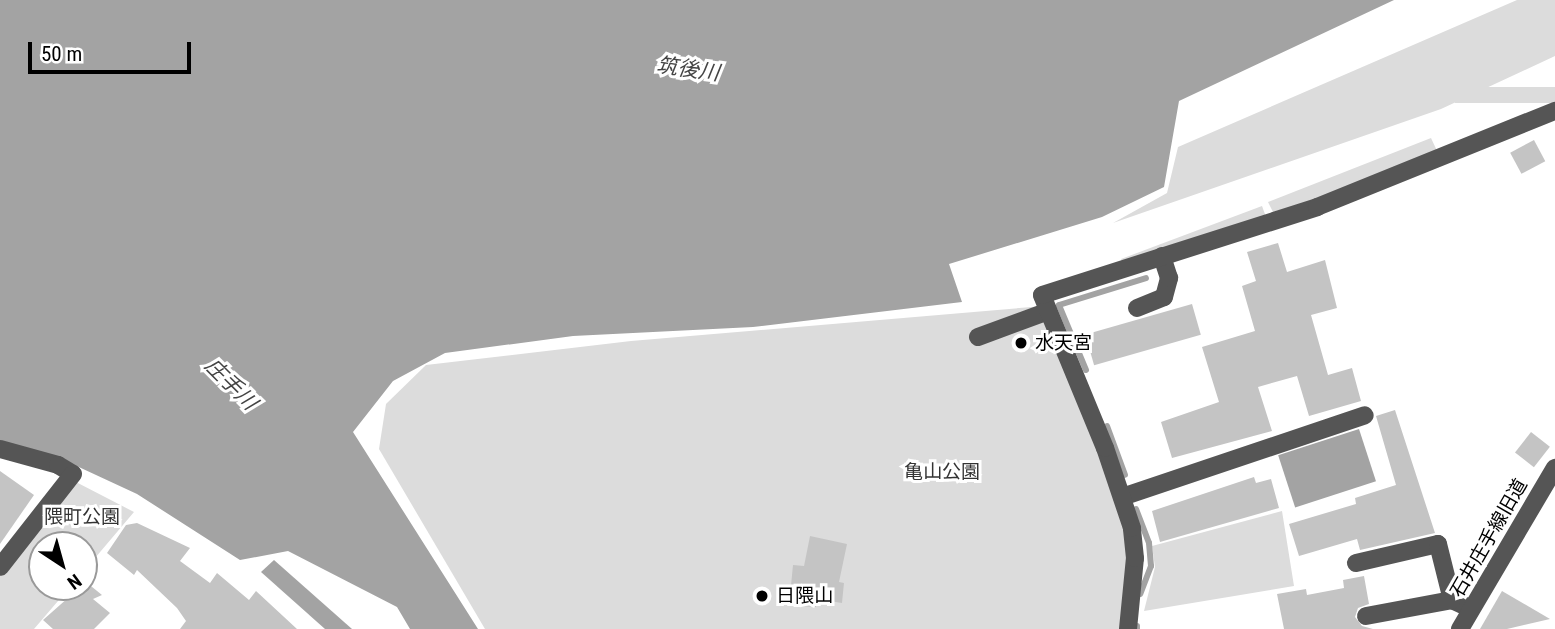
<!DOCTYPE html>
<html>
<head>
<meta charset="utf-8">
<style>
  body { margin:0 }
  #map { position:relative; width:1555px; height:629px; overflow:hidden; background:#fff; font-family:"Roboto Condensed","Noto Sans JP",sans-serif }
  div>[style] { position:absolute }
  [style*='--x'] { left:calc(var(--x)*1px); top:calc(var(--y)*1px); width:calc(var(--w)*1px); rotate:calc(var(--a)*1deg) }
  .green>* { inset:0; background:#dcdcdc; transform-origin:0 0 }
  .water>* { inset:0; background:#a3a3a3; transform-origin:0 0 }
  .stream>* { height:6px; margin:-3px; padding:0 3px; transform-origin:3px; border-radius:3px; background:#a3a3a3 }
  .building>* { inset:0; background:#c4c4c4; transform-origin:0 0 }
  .minor>* { height:18px; margin:-9px; padding:0 9px; transform-origin:9px; border-radius:9px; background:#555 }
  .dots>* { width:19px; height:19px; translate:-50% -50%; box-sizing:border-box; border:4px solid #fff; border-radius:50% }
  span { translate:-50% -50%; white-space:nowrap; text-align:center; line-height:1.15; -webkit-text-stroke:6px #fff; paint-order:stroke }
  .poi-label { font-size:19px; color:#000 }
  .left { translate:0 -50%; text-align:left }
  .park-label { font-size:19px; color:#333 }
  .street-label { font-size:19px; color:#000 }
  .water-label { font-size:21px; color:#444; font-style:italic }
  .north { position:absolute; left:28px; top:531px; width:70px; height:70px; box-sizing:border-box; background:#fff; border:2px solid #999; border-radius:50%; rotate:144deg; font-size:19px; font-weight:700; line-height:28px; text-align:center; color:#000 }
  .north::after { content:''; display:block; margin:auto; width:24px; height:32px; background:#000; clip-path:polygon(50% 0,100% 100%,50% 72%,0 100%) }
  .scale { position:absolute; left:28px; top:42px; width:163px; height:32px; box-sizing:border-box; border:4px solid #000; border-top:0; padding-left:9px; font-size:21px; line-height:24px; white-space:nowrap; color:#000; -webkit-text-stroke:5px #fff; paint-order:stroke }
</style>
</head>
<body>
<div id="map">
  <div class="green">
    <div style="clip-path:polygon(1517px 0,1555px 0,1555px 56px,1441px 109px,1113px 223px,1167px 193px,1178px 147px)"></div>
    <div style="left:1555px;top:87px;width:16px;height:100px;rotate:90deg"></div>
    <div style="clip-path:polygon(1431px 138px,1438px 153px,1274px 214px,1268px 202px)"></div>
    <div style="clip-path:polygon(1262px 206px,1266px 217px,1124px 265px,1121px 259px)"></div>
    <div style="clip-path:polygon(1044px 306px,1127px 531px,1127px 629px,485px 629px,379px 449px,386px 404px,426px 365px,631px 341px)"></div>
    <div style="clip-path:polygon(74px 481px,134px 512px,84px 571px,84px 545px,42px 545px,42px 587px,70px 587px,34px 629px,0 629px,0 570px)"></div>
    <div style="clip-path:polygon(1282px 511px,1294px 586px,1144px 611px,1155px 567px,1152px 546px)"></div>
  </div>
  <div class="water">
    <div style="clip-path:polygon(0 0,1394px 0,1179px 101px,1164px 187px,1102px 217px,949px 264px,962px 302px,753px 327px,573px 336px,445px 353px,393px 381px,353px 432px,478px 629px,410px 629px,397px 607px,288px 551px,240px 560px,137px 494px,68px 462px,0 443px)"></div>
    <div style="left:1359px;top:429px;width:55px;height:85px;rotate:72deg"></div>
    <div style="clip-path:polygon(274px 560px,352px 629px,325px 629px,261px 572px)"></div>
  </div>
  <div class="stream">
    <div style="--x:1086;--y:370;--w:70;--a:-112.6"></div>
    <div style="--x:1059;--y:305;--w:91;--a:-17.2"></div>
    <div style="--x:1107;--y:426;--w:52;--a:69.8"></div>
    <div style="--x:1136;--y:509;--w:36;--a:69"></div>
    <div style="--x:1149;--y:543;--w:23;--a:85"></div>
    <div style="--x:1151;--y:566;--w:30;--a:111"></div>
    <div style="--x:1137;--y:629;--w:3;--a:-90"></div>
  </div>
  <div class="building">
    <div style="left:1534px;top:140px;width:24px;height:27px;rotate:62deg"></div>
    <div style="clip-path:polygon(1278px 243px,1287px 272px,1325px 260px,1337px 308px,1311px 315px,1328px 375px,1352px 368px,1361px 401px,1309px 416px,1297px 376px,1258px 387px,1272px 431px,1172px 458px,1161px 422px,1219px 402px,1202px 347px,1255px 331px,1242px 286px,1256px 281px,1247px 252px)"></div>
    <div style="left:1192px;top:304px;width:32px;height:111px;rotate:74deg"></div>
    <div style="clip-path:polygon(1395px 410px,1435px 533px,1360px 550px,1357px 539px,1299px 556px,1289px 524px,1356px 504px,1355px 498px,1396px 485px,1376px 416px)"></div>
    <div style="left:1531px;top:432px;width:24px;height:26px;rotate:38deg"></div>
    <div style="clip-path:polygon(0 471px,34px 495px,0 544px)"></div>
    <div style="clip-path:polygon(1254px 477px,1256px 483px,1271px 479px,1279px 508px,1160px 542px,1152px 511px)"></div>
    <div style="clip-path:polygon(137px 523px,190px 548px,180px 561px,210px 583px,217px 573px,249px 600px,256px 591px,297px 629px,180px 629px,186px 621px,177px 608px,137px 570px,134px 575px,107px 553px,126px 525px)"></div>
    <div style="clip-path:polygon(810px 536px,847px 544px,839px 582px,844px 583px,842px 603px,817px 599px,816px 607px,797px 606px,798px 597px,790px 596px,793px 565px,804px 566px)"></div>
    <div style="clip-path:polygon(1364px 576px,1369px 604px,1358px 608px,1355px 617px,1362px 626px,1373px 629px,1284px 629px,1277px 594px,1306px 589px,1307px 595px,1344px 588px,1343px 580px)"></div>
    <div style="clip-path:polygon(86px 582px,102px 595px,93px 599px,110px 613px,94px 629px,53px 629px,43px 620px)"></div>
    <div style="clip-path:polygon(1502px 591px,1550px 619px,1507px 629px,1480px 629px)"></div>
  </div>
  <div class="minor">
    <div style="--x:1137;--y:308;--w:29;--a:-22"></div>
    <div style="--x:1164;--y:297;--w:20;--a:-75"></div>
    <div style="--x:1169;--y:278;--w:23;--a:-108"></div>
    <div style="--x:978;--y:337;--w:72;--a:-20.2"></div>
    <div style="--x:0;--y:449;--w:60;--a:15.4"></div>
    <div style="--x:58;--y:465;--w:17;--a:31"></div>
    <div style="--x:73;--y:474;--w:118;--a:128.1"></div>
    <div style="--x:1122;--y:497;--w:256;--a:-18.6"></div>
    <div style="--x:1356;--y:563;--w:84;--a:-13"></div>
    <div style="--x:1438;--y:544;--w:58;--a:76"></div>
    <div style="--x:1452;--y:600;--w:21;--a:25"></div>
    <div style="--x:1366;--y:616;--w:87;--a:-10.5"></div>
    <div style="--x:1128;--y:629;--w:71;--a:-84.4"></div>
    <div style="--x:1135;--y:558;--w:30;--a:-96"></div>
    <div style="--x:1132;--y:528;--w:84;--a:-108.6"></div>
    <div style="--x:1105;--y:448;--w:165;--a:-112.4"></div>
    <div style="--x:1042;--y:295;--w:289;--a:-17.7"></div>
    <div style="--x:1317;--y:207;--w:257;--a:-22"></div>
    <div style="--x:1460;--y:629;--w:187;--a:-59.5"></div>
  </div>
  <div class="dots">
    <div style="left:1021px;top:343px;background:#000"></div>
    <div style="left:762px;top:596px;background:#000"></div>
  </div>
  <div class="poi-label">
    <span class="left" style="left:1035px;top:343px">水天宮</span>
    <span class="left" style="left:776px;top:596px">日隈山</span>
  </div>
  <div class="park-label">
    <span style="left:942px;top:472px">亀山公園</span>
    <span style="left:82px;top:517px">隈町公園</span>
  </div>
  <div class="street-label">
    <span style="left:1489px;top:538px;rotate:-60deg">石井庄手線旧道</span>
  </div>
  <div class="water-label">
    <span style="left:688px;top:69px;rotate:8deg">筑後川</span>
    <span style="left:231px;top:384px;rotate:45deg">庄手川</span>
  </div>
  <div class="north">N</div>
  <div class="scale">50 m</div>
</div>
</body>
</html>
